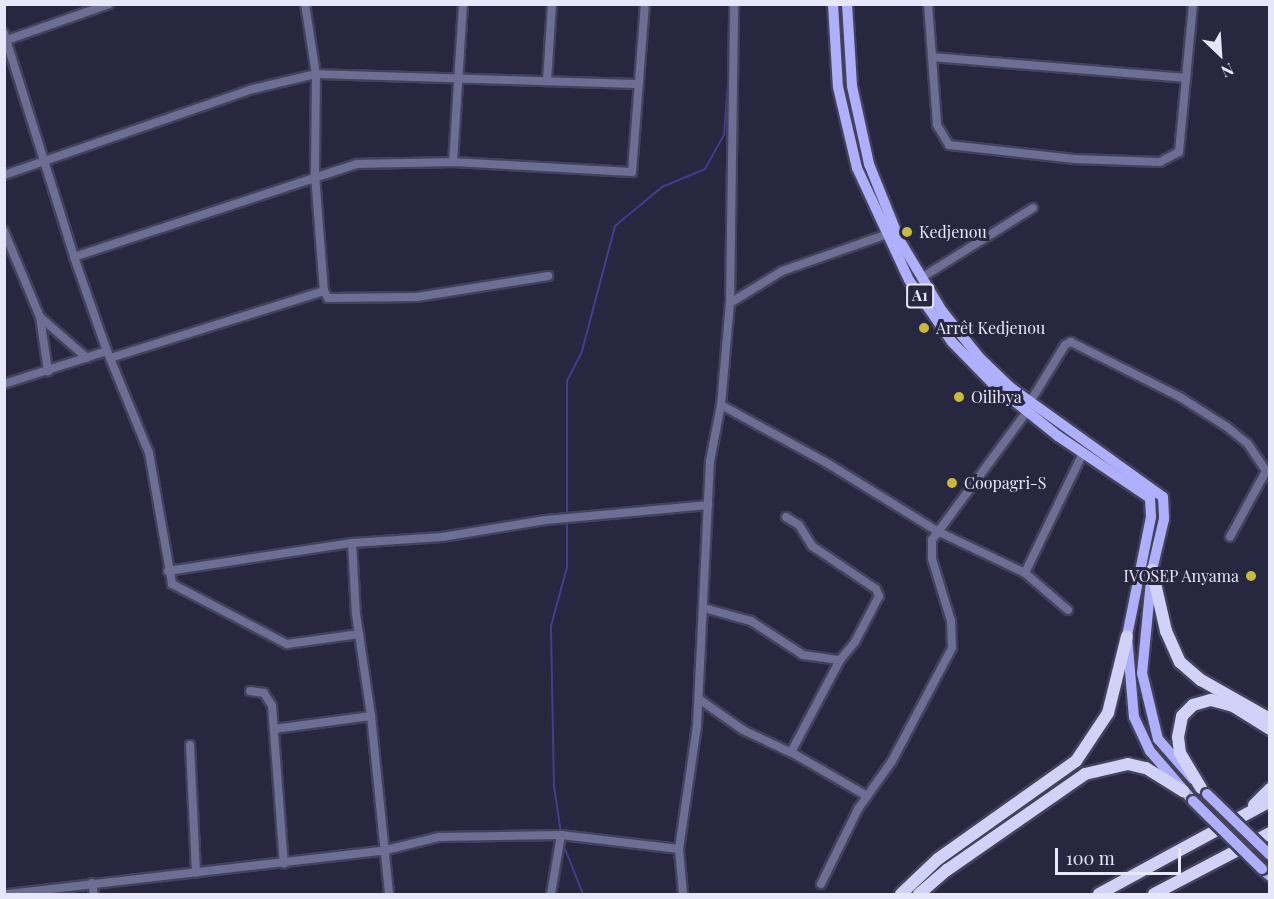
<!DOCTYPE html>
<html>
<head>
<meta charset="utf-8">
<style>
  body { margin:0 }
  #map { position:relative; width:1274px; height:899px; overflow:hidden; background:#272740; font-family:"Playfair Display",serif }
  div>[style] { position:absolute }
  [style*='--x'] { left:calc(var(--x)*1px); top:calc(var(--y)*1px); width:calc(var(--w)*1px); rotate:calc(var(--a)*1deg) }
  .stream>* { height:2px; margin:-1px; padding:0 1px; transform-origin:1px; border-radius:1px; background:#433d8d }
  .roads { filter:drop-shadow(2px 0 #42425a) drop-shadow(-2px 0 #42425a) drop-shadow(0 2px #42425a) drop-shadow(0 -2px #42425a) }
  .minor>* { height:8px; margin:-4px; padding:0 4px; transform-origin:4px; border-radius:4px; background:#6c6e93 }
  .major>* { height:10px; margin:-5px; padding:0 5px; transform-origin:5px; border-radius:5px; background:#afb0fd }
  .highway>* { height:12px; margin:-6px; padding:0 6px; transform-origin:6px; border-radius:6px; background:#d0d2f7 }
  .rail>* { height:2px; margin-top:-1px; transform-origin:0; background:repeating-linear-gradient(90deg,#88889d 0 9px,transparent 0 13.5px) }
  .bridges { filter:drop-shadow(2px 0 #42425a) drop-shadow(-2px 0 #42425a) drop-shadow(0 2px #42425a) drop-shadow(0 -2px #42425a) }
  .major-bridge>* { height:10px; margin:-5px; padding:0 5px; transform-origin:5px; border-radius:5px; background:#afb0fd }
  .dots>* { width:16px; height:16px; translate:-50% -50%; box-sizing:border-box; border:3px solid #272740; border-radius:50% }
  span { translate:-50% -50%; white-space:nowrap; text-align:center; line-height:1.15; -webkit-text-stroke:6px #272740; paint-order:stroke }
  .shield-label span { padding:2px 4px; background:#272740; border:2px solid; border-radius:4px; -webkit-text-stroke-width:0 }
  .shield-label { font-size:15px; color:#e6e7f8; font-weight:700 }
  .poi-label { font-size:16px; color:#e6e7f8 }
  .left { translate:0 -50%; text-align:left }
  .right { translate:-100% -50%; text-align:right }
  .frame { position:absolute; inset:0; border:6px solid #e6e7f8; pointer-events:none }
  .north { position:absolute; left:1190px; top:24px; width:60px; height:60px; -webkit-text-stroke:4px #272740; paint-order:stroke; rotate:155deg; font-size:16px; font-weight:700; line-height:24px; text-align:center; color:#e6e7f8 }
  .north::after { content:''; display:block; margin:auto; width:21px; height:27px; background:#e6e7f8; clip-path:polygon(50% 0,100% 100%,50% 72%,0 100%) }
  .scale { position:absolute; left:1055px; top:848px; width:126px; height:27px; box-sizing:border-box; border:3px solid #e6e7f8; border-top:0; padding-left:8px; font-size:18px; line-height:21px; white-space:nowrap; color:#e6e7f8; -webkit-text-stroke:4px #272740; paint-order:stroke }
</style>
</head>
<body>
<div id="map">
  <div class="stream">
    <div style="--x:567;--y:515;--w:134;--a:-90"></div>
    <div style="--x:567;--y:381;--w:34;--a:-63"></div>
    <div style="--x:582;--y:351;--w:129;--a:-75.2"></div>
    <div style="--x:615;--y:226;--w:61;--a:-39.7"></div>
    <div style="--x:662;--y:187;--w:47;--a:-22.7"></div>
    <div style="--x:705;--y:169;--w:39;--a:-61"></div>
    <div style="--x:724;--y:135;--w:66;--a:-85.7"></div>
    <div style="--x:561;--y:833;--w:48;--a:-98.5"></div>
    <div style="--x:554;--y:786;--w:160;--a:-91.1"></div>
    <div style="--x:551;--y:626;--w:61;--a:-74.8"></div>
    <div style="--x:567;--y:567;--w:47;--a:-90"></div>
    <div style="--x:563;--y:844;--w:54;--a:68.2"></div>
  </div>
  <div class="roads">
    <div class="minor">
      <div style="--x:305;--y:4;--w:71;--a:81.1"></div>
      <div style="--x:316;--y:74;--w:101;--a:90.6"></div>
      <div style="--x:315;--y:175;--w:116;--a:85.6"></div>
      <div style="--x:324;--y:291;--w:8;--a:60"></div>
      <div style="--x:328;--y:298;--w:89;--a:-0.6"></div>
      <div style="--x:417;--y:297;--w:133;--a:-9.1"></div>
      <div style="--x:463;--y:4;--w:158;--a:93.6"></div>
      <div style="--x:453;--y:162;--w:179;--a:3.2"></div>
      <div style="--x:632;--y:172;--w:169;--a:-85.6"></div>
      <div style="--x:928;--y:4;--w:121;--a:85.7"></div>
      <div style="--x:937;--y:125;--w:23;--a:59"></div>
      <div style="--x:949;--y:145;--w:126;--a:6.4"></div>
      <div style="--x:1074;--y:159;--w:86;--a:2"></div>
      <div style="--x:1160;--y:162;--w:21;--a:-28"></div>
      <div style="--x:1179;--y:152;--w:149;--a:-84.6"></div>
      <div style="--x:4;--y:33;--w:235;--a:72.6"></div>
      <div style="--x:74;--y:257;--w:100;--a:70.7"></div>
      <div style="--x:107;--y:351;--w:110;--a:67.6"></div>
      <div style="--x:149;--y:453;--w:133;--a:80"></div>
      <div style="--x:172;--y:584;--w:130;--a:27.6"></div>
      <div style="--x:287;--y:644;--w:73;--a:-7.9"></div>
      <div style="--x:7;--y:40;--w:108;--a:-19.4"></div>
      <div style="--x:932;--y:57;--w:255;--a:4.7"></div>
      <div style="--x:547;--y:81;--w:77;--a:-86.3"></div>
      <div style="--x:4;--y:175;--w:263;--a:-19.1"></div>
      <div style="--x:253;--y:89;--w:65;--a:-13.4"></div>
      <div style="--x:316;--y:74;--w:323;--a:1.8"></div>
      <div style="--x:4;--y:231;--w:93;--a:67.3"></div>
      <div style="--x:40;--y:317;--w:62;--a:41.1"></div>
      <div style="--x:74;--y:257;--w:298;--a:-18.2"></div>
      <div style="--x:357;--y:164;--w:96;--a:-1.2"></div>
      <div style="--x:921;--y:278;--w:132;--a:-32"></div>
      <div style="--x:730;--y:303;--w:299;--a:-89.2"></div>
      <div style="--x:40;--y:317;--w:55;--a:81.6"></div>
      <div style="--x:110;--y:358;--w:224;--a:-17.4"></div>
      <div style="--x:4;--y:384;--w:108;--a:-17.8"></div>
      <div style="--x:1030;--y:402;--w:67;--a:-58.4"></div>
      <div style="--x:1065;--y:345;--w:7;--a:-27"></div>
      <div style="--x:1071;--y:342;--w:122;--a:26.8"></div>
      <div style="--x:1180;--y:397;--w:56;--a:32.6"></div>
      <div style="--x:1227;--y:427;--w:27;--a:39"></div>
      <div style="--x:1248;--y:444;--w:32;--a:56"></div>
      <div style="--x:1266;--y:471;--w:75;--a:118.6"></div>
      <div style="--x:721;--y:405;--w:121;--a:28.7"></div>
      <div style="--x:827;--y:463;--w:129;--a:31.7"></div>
      <div style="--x:937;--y:531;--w:98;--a:25.5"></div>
      <div style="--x:786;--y:517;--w:15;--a:32"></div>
      <div style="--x:799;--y:525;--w:25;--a:58"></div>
      <div style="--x:812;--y:546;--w:77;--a:33.9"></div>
      <div style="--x:876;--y:589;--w:8;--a:67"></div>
      <div style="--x:879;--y:596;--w:52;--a:117.6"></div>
      <div style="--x:855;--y:642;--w:23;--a:130"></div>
      <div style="--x:840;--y:660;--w:104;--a:118"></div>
      <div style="--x:352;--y:543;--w:71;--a:86.8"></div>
      <div style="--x:356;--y:614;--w:103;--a:81.6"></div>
      <div style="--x:371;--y:716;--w:179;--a:84.2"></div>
      <div style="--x:168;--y:571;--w:186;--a:-8.7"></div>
      <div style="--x:352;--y:543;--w:90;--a:-3.8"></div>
      <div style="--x:442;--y:537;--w:105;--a:-9.3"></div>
      <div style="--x:546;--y:520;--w:163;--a:-5.3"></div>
      <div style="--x:704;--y:608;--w:49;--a:15.5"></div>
      <div style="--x:751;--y:621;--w:62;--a:33.2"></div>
      <div style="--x:803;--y:655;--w:37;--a:8"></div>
      <div style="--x:1068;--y:610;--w:57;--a:-139.3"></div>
      <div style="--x:1025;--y:573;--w:133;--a:-64.2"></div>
      <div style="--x:250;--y:691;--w:14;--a:8"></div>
      <div style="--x:264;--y:693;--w:15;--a:58"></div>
      <div style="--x:272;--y:706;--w:158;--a:85.7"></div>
      <div style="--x:699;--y:699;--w:54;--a:35.2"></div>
      <div style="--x:743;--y:730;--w:59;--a:25.3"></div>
      <div style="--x:796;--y:755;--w:82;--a:30"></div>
      <div style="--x:274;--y:729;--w:98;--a:-7.6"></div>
      <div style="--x:190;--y:745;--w:128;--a:87.3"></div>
      <div style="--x:92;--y:883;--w:11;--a:80"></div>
      <div style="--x:821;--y:884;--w:84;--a:-63.7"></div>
      <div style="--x:858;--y:809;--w:59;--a:-54.7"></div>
      <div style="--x:892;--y:761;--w:128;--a:-62"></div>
      <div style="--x:952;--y:648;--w:27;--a:-92"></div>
      <div style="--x:951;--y:621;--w:65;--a:-107"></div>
      <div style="--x:932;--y:559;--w:19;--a:-90"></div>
      <div style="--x:932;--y:540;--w:158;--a:-53.5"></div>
      <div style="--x:8;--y:894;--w:381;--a:-6.6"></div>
      <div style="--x:386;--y:850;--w:55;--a:-13.8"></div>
      <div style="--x:439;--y:837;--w:122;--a:-0.9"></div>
      <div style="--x:561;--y:835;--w:119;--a:6.8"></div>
      <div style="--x:551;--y:894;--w:60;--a:-80.4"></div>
      <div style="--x:683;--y:894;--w:45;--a:-95.1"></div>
      <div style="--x:679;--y:849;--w:124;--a:-81.7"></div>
      <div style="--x:697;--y:726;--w:265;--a:-87.2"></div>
      <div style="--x:710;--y:461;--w:57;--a:-78.9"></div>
      <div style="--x:721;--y:405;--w:102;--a:-85"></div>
      <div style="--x:730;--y:303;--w:61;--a:-31.6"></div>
      <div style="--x:782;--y:271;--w:109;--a:-19.3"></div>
    </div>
    <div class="major">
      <div style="--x:833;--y:4;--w:83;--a:86.6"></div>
      <div style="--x:838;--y:87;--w:83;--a:76.8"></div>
      <div style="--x:857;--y:168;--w:123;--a:65.1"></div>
      <div style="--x:909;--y:280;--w:75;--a:55.3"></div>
      <div style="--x:952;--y:342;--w:57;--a:45.7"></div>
      <div style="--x:992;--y:383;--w:85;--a:38.8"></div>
      <div style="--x:1058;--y:436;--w:111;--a:34"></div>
      <div style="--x:1150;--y:498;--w:19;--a:87"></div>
      <div style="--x:1151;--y:517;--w:121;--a:101.4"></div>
      <div style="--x:1127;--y:636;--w:81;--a:85.1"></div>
      <div style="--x:1134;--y:717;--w:38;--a:65"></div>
      <div style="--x:1150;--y:751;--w:66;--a:49.3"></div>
      <div style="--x:847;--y:4;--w:82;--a:86.5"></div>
      <div style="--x:852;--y:86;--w:80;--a:77.7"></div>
      <div style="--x:869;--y:164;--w:83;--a:68.1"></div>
      <div style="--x:900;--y:241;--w:82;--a:59"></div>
      <div style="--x:942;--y:311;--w:59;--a:51.2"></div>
      <div style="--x:979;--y:357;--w:43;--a:44.1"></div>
      <div style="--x:1010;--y:387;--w:188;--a:35.7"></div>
      <div style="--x:1163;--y:497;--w:22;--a:87"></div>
      <div style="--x:1164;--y:519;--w:52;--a:103.2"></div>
      <div style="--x:1152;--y:570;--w:103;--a:95.5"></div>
      <div style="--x:1142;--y:673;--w:68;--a:76.4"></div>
      <div style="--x:1158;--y:739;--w:53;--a:48.8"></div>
      <div style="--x:1262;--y:869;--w:11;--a:41"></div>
    </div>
    <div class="highway">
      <div style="--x:1152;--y:570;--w:63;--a:77.1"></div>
      <div style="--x:1166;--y:631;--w:34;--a:66"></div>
      <div style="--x:1180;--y:662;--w:28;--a:41"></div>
      <div style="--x:1201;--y:680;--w:79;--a:29.5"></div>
      <div style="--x:1201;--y:788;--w:41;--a:-121"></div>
      <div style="--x:1180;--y:753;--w:16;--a:-97"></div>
      <div style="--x:1178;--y:737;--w:21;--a:-79"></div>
      <div style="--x:1182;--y:716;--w:16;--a:-45"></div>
      <div style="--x:1193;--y:705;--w:19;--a:-16"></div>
      <div style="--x:1211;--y:700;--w:23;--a:15"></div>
      <div style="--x:1233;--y:706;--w:44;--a:31.9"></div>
      <div style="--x:1254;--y:805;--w:23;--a:-45"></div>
      <div style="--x:901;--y:894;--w:51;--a:-43.4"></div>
      <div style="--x:938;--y:859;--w:169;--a:-35.4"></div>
      <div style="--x:1076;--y:761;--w:58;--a:-56.3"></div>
      <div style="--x:1108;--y:713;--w:79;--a:-76.1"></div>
      <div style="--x:919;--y:894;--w:37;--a:-41"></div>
      <div style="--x:947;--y:870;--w:168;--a:-34.8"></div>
      <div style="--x:1085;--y:774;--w:44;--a:-13.1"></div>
      <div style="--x:1128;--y:764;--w:18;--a:13"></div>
      <div style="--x:1146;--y:768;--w:44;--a:31.9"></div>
      <div style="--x:1099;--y:894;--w:195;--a:-28.5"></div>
      <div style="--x:1154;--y:894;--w:131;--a:-27.7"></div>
    </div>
  </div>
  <div class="rail">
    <div style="--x:1270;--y:158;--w:12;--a:90"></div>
  </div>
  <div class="bridges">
    <div class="major-bridge">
      <div style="--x:1207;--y:794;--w:88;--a:44.1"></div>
      <div style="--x:1193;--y:801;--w:97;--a:44.6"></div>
    </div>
  </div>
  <div class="dots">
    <div style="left:907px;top:232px;background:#c9ba3a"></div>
    <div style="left:924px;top:328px;background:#c9ba3a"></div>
    <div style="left:959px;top:397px;background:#c9ba3a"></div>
    <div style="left:952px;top:483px;background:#c9ba3a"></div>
    <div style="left:1251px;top:576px;background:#c9ba3a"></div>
  </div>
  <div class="shield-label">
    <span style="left:920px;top:296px">A1</span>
  </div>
  <div class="poi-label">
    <span class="left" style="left:919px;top:232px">Kedjenou</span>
    <span class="left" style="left:936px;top:328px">Arrêt Kedjenou</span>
    <span class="left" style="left:971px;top:397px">Oilibya</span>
    <span class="left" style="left:964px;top:483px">Coopagri-S</span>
    <span class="right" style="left:1239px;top:576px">IVOSEP Anyama</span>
  </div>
  <div class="frame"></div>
  <div class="north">N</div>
  <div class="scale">100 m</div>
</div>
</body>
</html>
